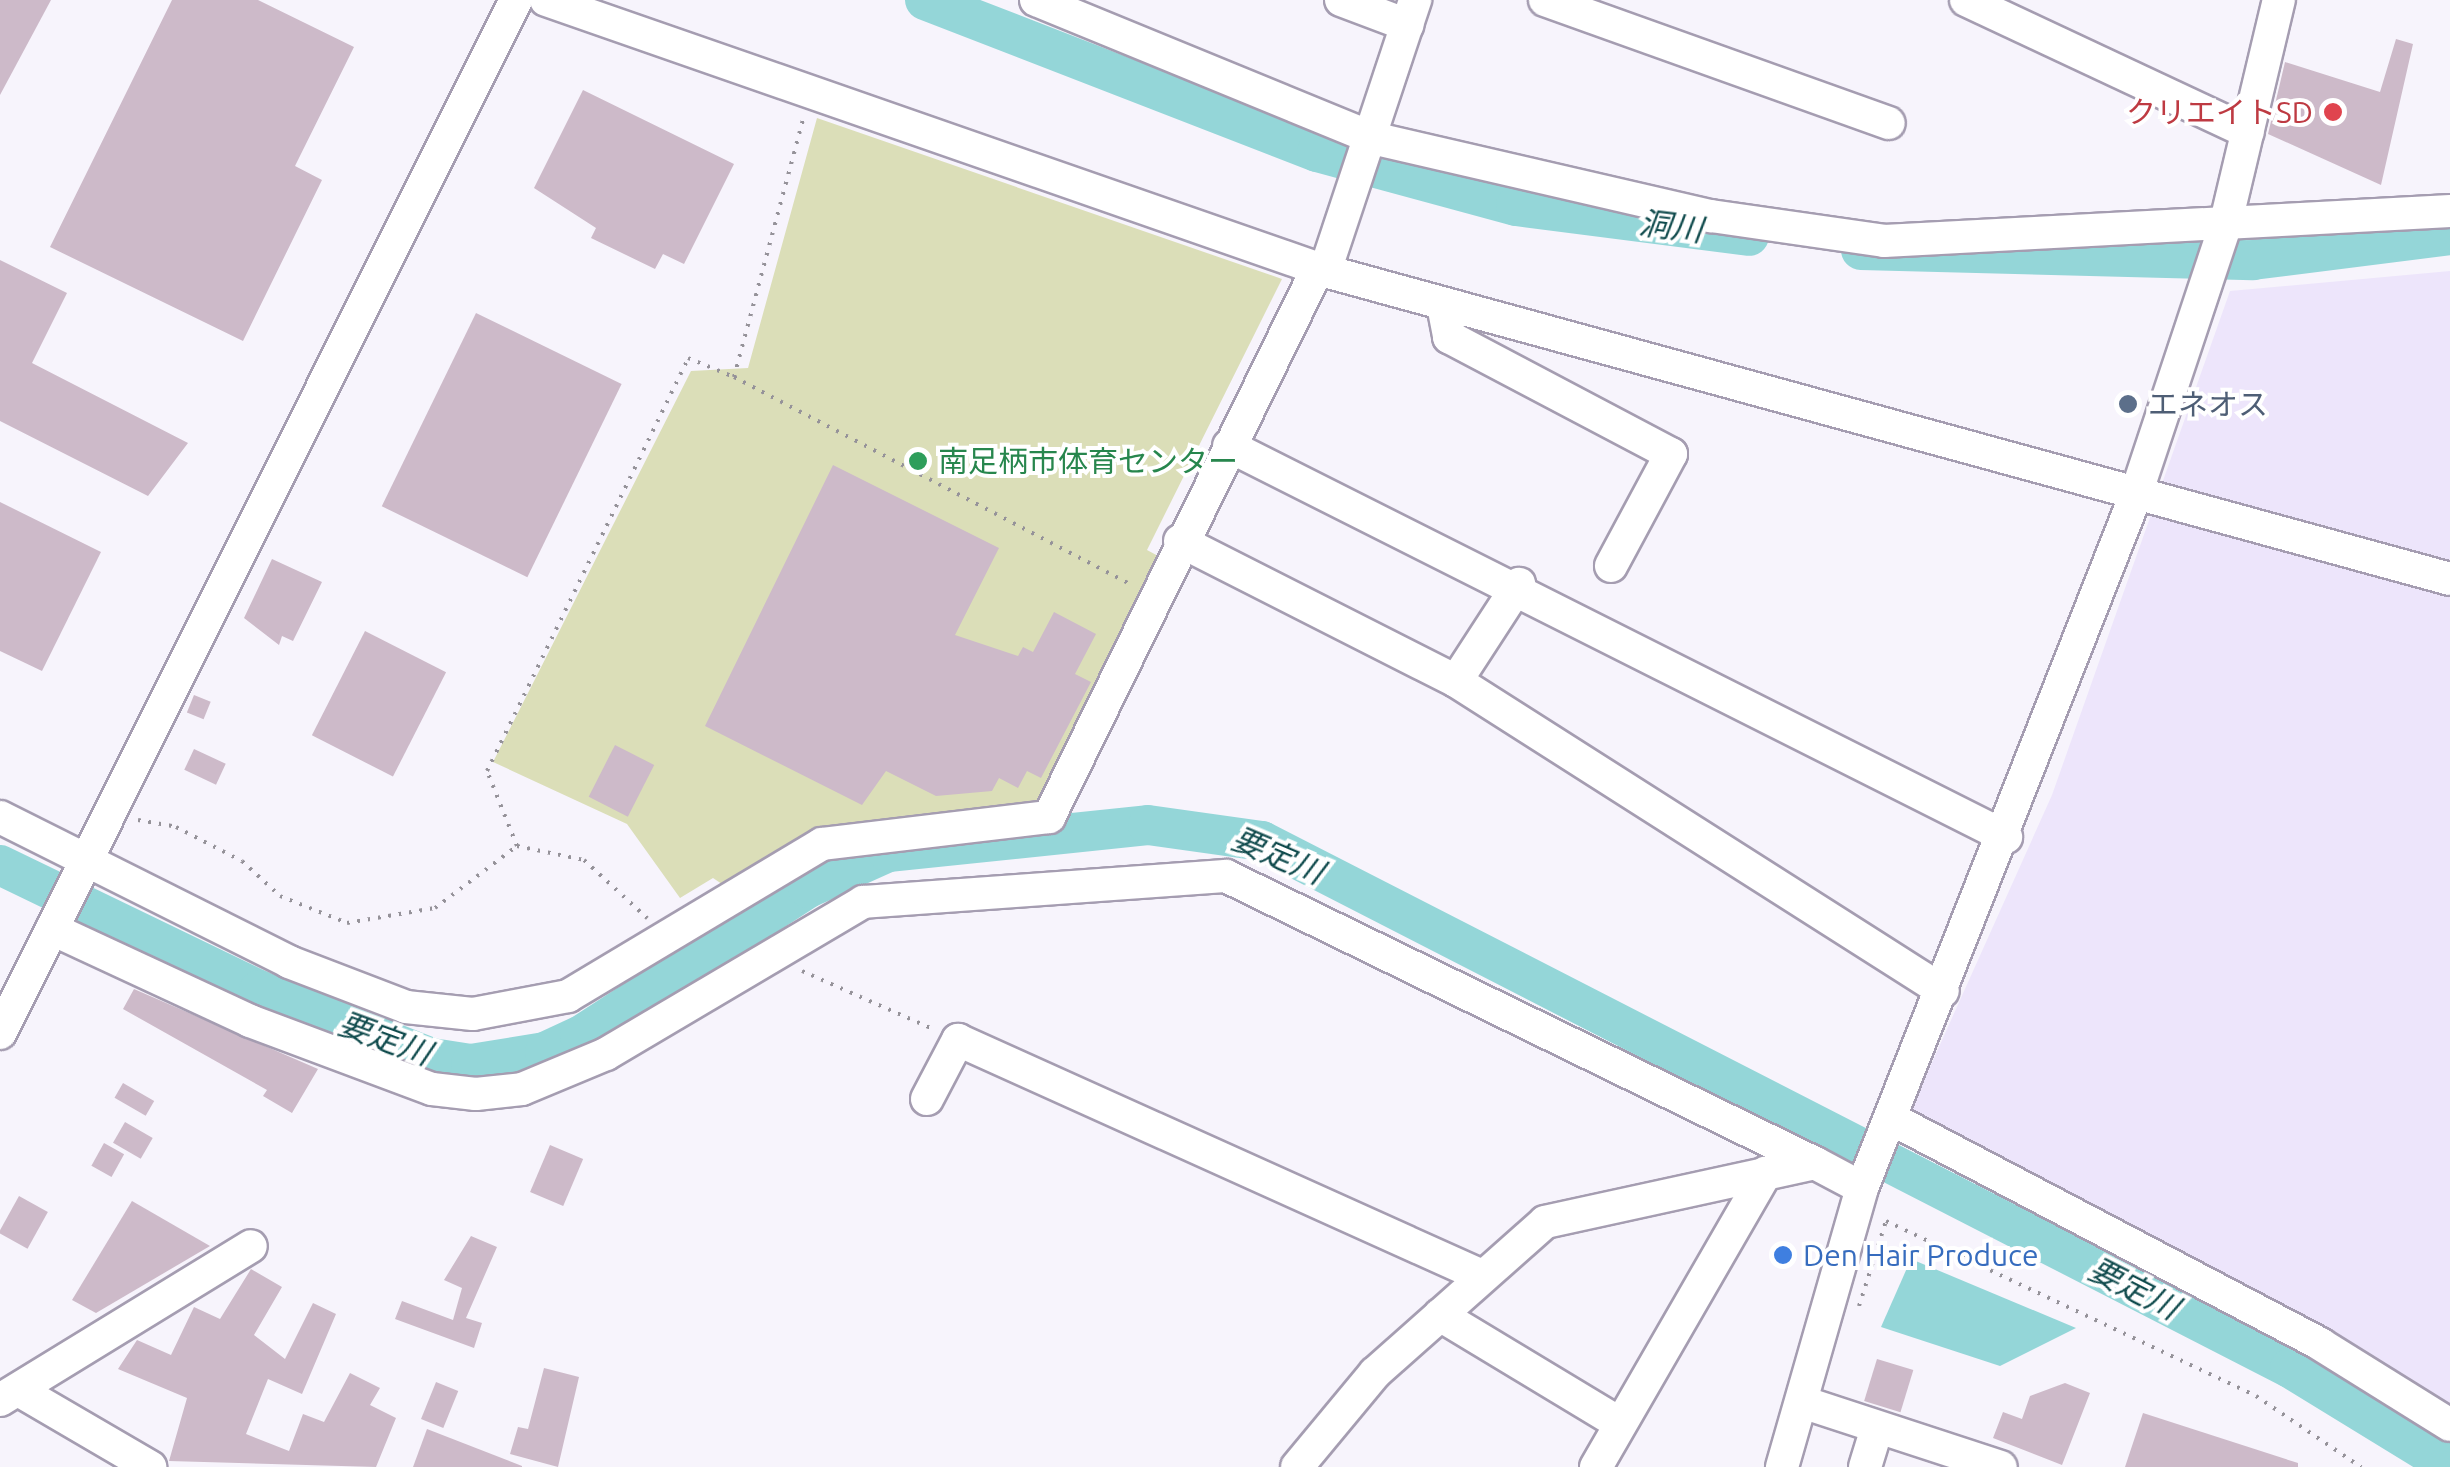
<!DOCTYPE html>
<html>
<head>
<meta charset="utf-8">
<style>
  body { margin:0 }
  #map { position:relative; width:2450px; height:1467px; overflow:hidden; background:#f7f4fc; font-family:Ubuntu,"Noto Sans JP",sans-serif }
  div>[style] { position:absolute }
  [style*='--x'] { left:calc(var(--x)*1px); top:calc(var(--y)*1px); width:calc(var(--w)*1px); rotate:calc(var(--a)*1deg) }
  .built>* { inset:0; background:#ede5fb }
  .green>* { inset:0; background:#dbdeb8 }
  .water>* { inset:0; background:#94d6d8 }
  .river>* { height:40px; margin:-20px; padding:0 20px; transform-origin:20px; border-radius:20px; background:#94d6d8 }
  .building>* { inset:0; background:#cdbac9; transform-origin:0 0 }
  .path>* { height:4px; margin-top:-2px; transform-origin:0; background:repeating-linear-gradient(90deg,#959299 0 2.5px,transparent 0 10.5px) }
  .roads { filter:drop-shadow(2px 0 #a59db1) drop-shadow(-2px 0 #a59db1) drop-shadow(0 2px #a59db1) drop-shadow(0 -2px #a59db1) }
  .minor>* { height:32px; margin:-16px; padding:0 16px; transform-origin:16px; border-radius:16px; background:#fff }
  .dots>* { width:28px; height:28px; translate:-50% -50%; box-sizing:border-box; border:5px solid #fff; border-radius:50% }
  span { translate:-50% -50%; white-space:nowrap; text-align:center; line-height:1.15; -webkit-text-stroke:8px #fff; paint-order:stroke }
  .health-label { font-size:30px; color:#be3a42 }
  .right { translate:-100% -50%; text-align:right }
  .service-label { font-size:30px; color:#4e5e75 }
  .left { translate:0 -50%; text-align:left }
  .leisure-label { font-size:30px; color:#27864d }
  .shop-label { font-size:30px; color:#366cbe }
  .water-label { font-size:32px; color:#104b4d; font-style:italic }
</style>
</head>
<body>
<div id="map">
  <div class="built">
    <div style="clip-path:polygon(2450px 271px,2450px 1408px,1908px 1116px,2052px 795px,2230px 291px)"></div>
  </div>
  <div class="green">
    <div style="clip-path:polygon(817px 118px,1282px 279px,1147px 550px,1160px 557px,1035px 813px,830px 831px,728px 888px,713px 878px,680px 898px,627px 824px,493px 762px,691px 371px,748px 368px)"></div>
  </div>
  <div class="water">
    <div style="clip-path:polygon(1911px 1259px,2076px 1328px,2000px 1366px,1881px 1327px)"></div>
  </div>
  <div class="river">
    <div style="--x:925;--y:0;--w:420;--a:21.2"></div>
    <div style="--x:1317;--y:152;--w:206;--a:15.2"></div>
    <div style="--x:1516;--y:206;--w:235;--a:7.3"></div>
    <div style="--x:1861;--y:250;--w:392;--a:1.5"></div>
    <div style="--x:2253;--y:260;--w:199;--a:-7.2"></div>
    <div style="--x:0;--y:865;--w:288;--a:25.8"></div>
    <div style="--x:259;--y:990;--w:186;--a:21.5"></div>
    <div style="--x:432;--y:1058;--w:39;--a:9"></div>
    <div style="--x:471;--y:1064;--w:75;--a:-9.2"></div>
    <div style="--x:545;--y:1052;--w:38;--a:-25"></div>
    <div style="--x:580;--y:1036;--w:272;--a:-33"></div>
    <div style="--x:808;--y:888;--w:88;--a:-24.2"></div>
    <div style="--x:888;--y:852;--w:261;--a:-5.9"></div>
    <div style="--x:1148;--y:825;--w:115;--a:8"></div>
    <div style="--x:1262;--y:841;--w:1155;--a:27.14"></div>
    <div style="--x:2290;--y:1368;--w:188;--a:31.5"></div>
  </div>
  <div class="building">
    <div style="clip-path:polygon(0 0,51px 0,0 95px)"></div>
    <div style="clip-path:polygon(172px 0,258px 0,354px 47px,295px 166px,322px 180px,243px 341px,50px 247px)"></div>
    <div style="clip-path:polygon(2396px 39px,2413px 44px,2381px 185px,2268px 134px,2285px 62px,2380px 92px)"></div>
    <div style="clip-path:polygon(583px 90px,734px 164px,684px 264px,663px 254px,655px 269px,591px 238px,596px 228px,534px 188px)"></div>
    <div style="clip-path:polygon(0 260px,67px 293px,32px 363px,188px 443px,148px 496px,0 421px)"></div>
    <div style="left:476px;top:313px;width:162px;height:215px;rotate:26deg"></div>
    <div style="clip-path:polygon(833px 465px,999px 548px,955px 635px,1018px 656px,1023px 647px,1033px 652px,1054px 612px,1096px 634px,1075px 674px,1091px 682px,1041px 778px,1027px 771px,1018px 788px,999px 778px,992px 791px,936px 796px,886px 771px,862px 805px,705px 726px)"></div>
    <div style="clip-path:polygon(0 502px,101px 552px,42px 671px,0 651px)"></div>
    <div style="clip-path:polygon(272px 559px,322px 582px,293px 641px,282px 636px,279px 645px,244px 618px)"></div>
    <div style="left:365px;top:631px;width:91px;height:117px;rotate:27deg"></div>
    <div style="left:194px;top:695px;width:18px;height:19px;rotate:22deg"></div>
    <div style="left:615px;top:745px;width:44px;height:58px;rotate:27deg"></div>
    <div style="left:194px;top:749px;width:35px;height:23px;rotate:25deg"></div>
    <div style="clip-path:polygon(134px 989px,318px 1069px,292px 1113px,263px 1096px,267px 1090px,123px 1009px)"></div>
    <div style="left:123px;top:1083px;width:36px;height:17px;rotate:30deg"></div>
    <div style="left:125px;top:1122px;width:32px;height:24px;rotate:30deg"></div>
    <div style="left:104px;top:1143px;width:23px;height:26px;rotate:29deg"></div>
    <div style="left:550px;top:1145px;width:36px;height:51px;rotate:23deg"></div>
    <div style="left:19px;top:1196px;width:33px;height:42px;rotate:29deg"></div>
    <div style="clip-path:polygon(132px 1201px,210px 1246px,96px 1313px,72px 1300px)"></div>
    <div style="clip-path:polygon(471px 1236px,497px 1247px,466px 1318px,482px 1323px,474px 1348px,395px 1319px,402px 1301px,453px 1320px,462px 1288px,444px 1280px)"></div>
    <div style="clip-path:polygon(251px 1269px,282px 1287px,254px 1335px,285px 1359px,313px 1303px,336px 1314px,302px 1394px,268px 1379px,246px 1434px,289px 1451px,303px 1414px,324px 1422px,350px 1373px,380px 1388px,370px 1405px,396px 1418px,376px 1467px,169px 1461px,187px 1398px,118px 1369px,137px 1340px,171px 1355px,194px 1307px,220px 1319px)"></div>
    <div style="left:1877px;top:1359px;width:38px;height:44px;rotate:17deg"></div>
    <div style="clip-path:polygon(544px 1368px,579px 1377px,558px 1467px,510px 1454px,518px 1427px,528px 1429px)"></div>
    <div style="left:436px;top:1382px;width:24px;height:40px;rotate:22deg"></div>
    <div style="clip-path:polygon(2065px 1383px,2090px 1393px,2062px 1465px,1993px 1438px,2003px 1412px,2022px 1419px,2030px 1396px)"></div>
    <div style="clip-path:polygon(2143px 1413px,2298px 1463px,2298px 1467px,2125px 1467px)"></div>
    <div style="clip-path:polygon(427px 1429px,522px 1466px,522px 1467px,413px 1467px)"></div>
  </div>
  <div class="path">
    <div style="--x:734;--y:377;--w:450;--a:27.6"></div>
    <div style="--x:138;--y:820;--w:39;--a:10"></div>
    <div style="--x:176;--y:827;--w:74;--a:27.3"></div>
    <div style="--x:242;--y:861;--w:52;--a:42.6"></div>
    <div style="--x:280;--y:896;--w:72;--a:21.9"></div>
    <div style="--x:347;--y:923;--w:89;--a:-9.7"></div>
    <div style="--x:435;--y:908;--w:103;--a:-37.1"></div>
    <div style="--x:517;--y:846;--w:68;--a:11.8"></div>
    <div style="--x:584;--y:860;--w:86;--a:42.6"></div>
    <div style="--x:517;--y:846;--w:81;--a:-111.8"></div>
    <div style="--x:487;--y:771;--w:459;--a:-64"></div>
    <div style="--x:688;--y:358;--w:50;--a:22.4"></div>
    <div style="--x:734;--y:377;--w:270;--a:-75"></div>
    <div style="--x:802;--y:971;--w:145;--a:23.9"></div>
    <div style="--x:1859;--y:1306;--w:89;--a:-72.4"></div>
    <div style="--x:1886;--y:1221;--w:409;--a:25.3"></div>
    <div style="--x:2256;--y:1396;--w:127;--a:34.1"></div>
  </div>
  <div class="roads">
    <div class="minor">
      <div style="--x:546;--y:0;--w:825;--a:19.18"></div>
      <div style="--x:1325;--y:271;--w:1166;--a:15.31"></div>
      <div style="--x:1036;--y:0;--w:363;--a:22.3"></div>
      <div style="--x:1372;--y:138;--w:348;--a:13"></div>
      <div style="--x:1711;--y:216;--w:175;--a:8.2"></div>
      <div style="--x:1884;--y:241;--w:567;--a:-3.03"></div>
      <div style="--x:1341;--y:0;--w:71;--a:20.7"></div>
      <div style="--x:1545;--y:0;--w:365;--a:19.7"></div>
      <div style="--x:1966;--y:0;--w:311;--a:25.1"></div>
      <div style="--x:1325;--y:271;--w:286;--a:-71.6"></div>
      <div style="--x:1443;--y:305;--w:33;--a:79"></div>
      <div style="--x:1449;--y:337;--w:251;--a:27.8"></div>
      <div style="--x:1671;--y:454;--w:127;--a:118.2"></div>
      <div style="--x:1229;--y:446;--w:870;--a:26.71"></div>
      <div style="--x:1180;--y:541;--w:309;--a:26.9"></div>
      <div style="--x:1456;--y:681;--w:577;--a:32.48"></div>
      <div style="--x:1456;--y:681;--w:116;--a:-57"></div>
      <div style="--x:0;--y:817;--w:323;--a:26.6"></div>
      <div style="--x:289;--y:962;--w:125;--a:21"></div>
      <div style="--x:406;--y:1007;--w:67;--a:6"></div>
      <div style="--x:473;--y:1014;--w:97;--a:-10.7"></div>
      <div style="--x:568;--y:996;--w:296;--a:-30.9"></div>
      <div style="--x:822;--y:844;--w:229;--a:-6.8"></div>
      <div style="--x:1049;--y:817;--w:611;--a:-63.9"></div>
      <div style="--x:52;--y:929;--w:218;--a:24.9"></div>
      <div style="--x:250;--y:1021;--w:194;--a:20.5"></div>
      <div style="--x:432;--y:1089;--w:44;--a:6.5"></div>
      <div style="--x:476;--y:1094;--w:46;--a:-6.2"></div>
      <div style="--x:522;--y:1089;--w:91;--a:-22.6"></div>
      <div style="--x:606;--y:1054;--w:299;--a:-30.6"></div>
      <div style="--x:863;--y:902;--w:364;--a:-4.1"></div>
      <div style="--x:1226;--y:876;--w:655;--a:25.98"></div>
      <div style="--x:0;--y:1033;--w:1155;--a:-63.46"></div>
      <div style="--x:927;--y:1099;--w:67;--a:-62.3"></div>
      <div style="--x:958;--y:1040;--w:575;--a:24.25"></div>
      <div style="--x:1890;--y:1118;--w:486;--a:27.7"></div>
      <div style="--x:2320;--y:1344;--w:153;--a:31.9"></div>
      <div style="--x:1440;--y:1315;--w:209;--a:31.1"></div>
      <div style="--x:20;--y:1391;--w:151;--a:30.3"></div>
      <div style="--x:0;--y:1400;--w:294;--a:-31.5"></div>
      <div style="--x:1802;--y:1402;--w:209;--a:18.1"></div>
      <div style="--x:1297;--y:1467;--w:122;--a:-50.3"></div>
      <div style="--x:1375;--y:1373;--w:227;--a:-41.6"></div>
      <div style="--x:1545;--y:1222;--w:276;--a:-12.3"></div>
      <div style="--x:1815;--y:1163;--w:53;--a:28"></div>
      <div style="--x:1596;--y:1467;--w:340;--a:-60"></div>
      <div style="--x:1782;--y:1467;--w:290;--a:-74"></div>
      <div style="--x:1862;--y:1188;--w:743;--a:-68.44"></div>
      <div style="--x:2135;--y:497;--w:286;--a:-71.6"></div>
      <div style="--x:2225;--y:226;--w:232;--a:-76.6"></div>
      <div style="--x:1865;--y:1467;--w:41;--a:-72.9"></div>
    </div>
  </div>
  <div class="dots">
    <div style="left:2333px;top:112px;background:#e0444e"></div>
    <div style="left:2128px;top:404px;background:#5c6f8a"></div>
    <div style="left:918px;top:461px;background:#2e9e5b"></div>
    <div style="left:1783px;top:1255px;background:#3f7fe0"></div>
  </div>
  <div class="health-label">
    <span class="right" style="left:2313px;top:112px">クリエイトSD</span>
  </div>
  <div class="service-label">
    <span class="left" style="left:2148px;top:404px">エネオス</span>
  </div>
  <div class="leisure-label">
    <span class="left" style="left:938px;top:461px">南足柄市体育センター</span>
  </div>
  <div class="shop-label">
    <span class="left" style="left:1803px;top:1255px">Den Hair Produce</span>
  </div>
  <div class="water-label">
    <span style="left:1671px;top:226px;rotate:7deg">洞川</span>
    <span style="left:1278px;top:855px;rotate:23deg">要定川</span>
    <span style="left:385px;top:1038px;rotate:20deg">要定川</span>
    <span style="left:2134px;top:1288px;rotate:27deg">要定川</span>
  </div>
</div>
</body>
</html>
